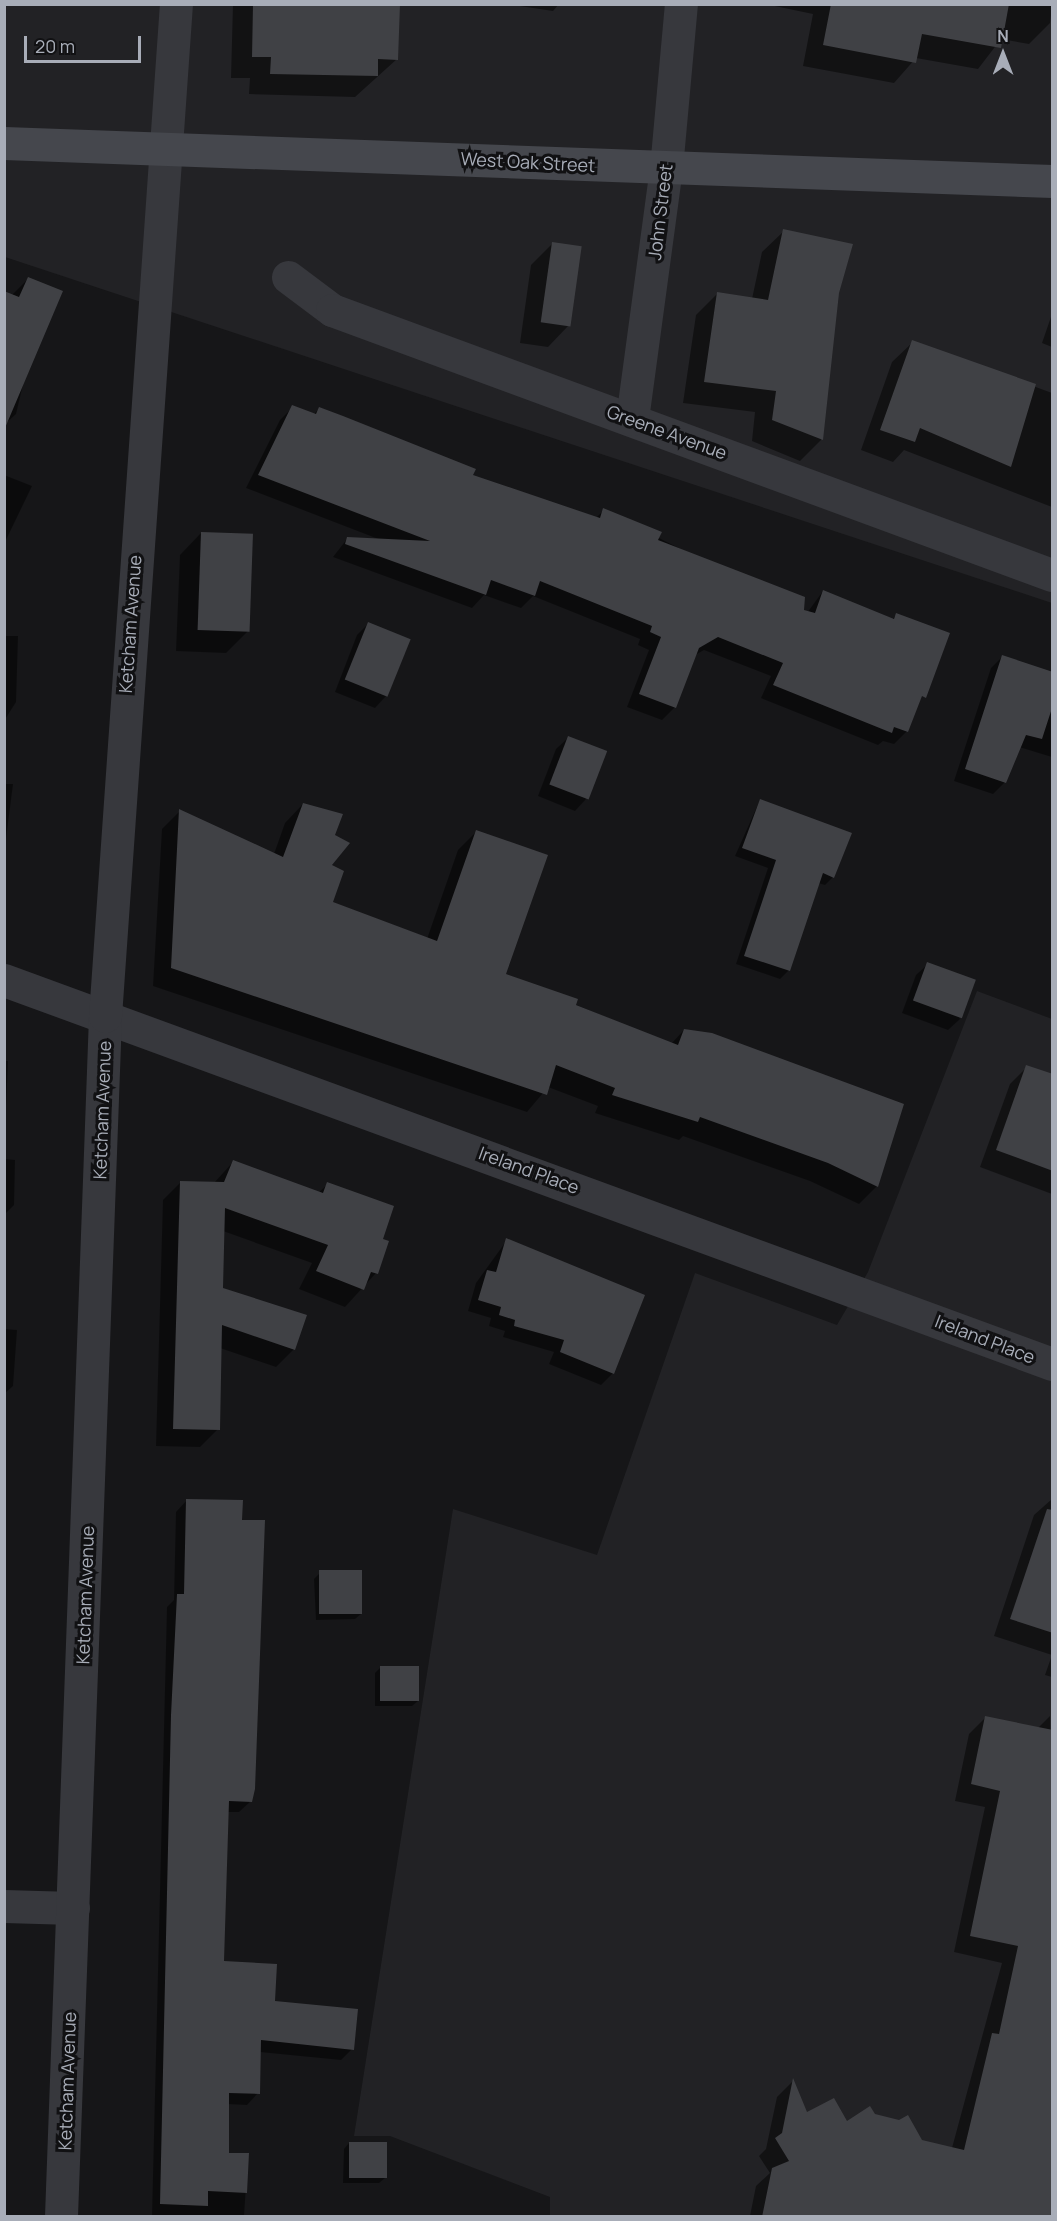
<!DOCTYPE html>
<html>
<head>
<meta charset="utf-8">
<style>
  body { margin:0 }
  #map { position:relative; width:1057px; height:2221px; overflow:hidden; background:#161618; font-family:Manrope,sans-serif }
  div>[style] { position:absolute }
  [style*='--x'] { left:calc(var(--x)*1px); top:calc(var(--y)*1px); width:calc(var(--w)*1px); rotate:calc(var(--a)*1deg) }
  .built>* { inset:0; background:#222225 }
  .shadow>* { inset:0; background:#0007 }
  .building>* { inset:0; background:#404145; transform-origin:0 0 }
  .minor>* { height:33px; margin:-16.5px; padding:0 16.5px; transform-origin:16.5px; border-radius:16.5px; background:#37383d }
  .secondary>* { height:33px; margin:-16.5px; padding:0 16.5px; transform-origin:16.5px; border-radius:16.5px; background:#45474d }
  span { translate:-50% -50%; white-space:nowrap; text-align:center; line-height:1.15; -webkit-text-stroke:6px #111113; paint-order:stroke }
  .street-label { font-size:18px; color:#a8adb8 }
  .frame { position:absolute; inset:0; border:6px solid #a8adb8; pointer-events:none }
  .north { position:absolute; left:973px; top:24px; width:60px; height:60px; -webkit-text-stroke:4px #111113; paint-order:stroke; rotate:0deg; font-size:16px; font-weight:700; line-height:24px; text-align:center; color:#a8adb8 }
  .north::after { content:''; display:block; margin:auto; width:21px; height:27px; background:#a8adb8; clip-path:polygon(50% 0,100% 100%,50% 72%,0 100%) }
  .scale { position:absolute; left:24px; top:36px; width:117px; height:27px; box-sizing:border-box; border:3px solid #a8adb8; border-top:0; padding-left:8px; font-size:18px; line-height:21px; white-space:nowrap; color:#a8adb8; -webkit-text-stroke:4px #111113; paint-order:stroke }
</style>
</head>
<body>
<div id="map">
  <div class="built">
    <div style="clip-path:polygon(5px 5px,1052px 5px,1052px 603px,5px 257px)"></div>
    <div style="clip-path:polygon(977px 991px,1052px 1019px,1052px 2216px,550px 2216px,550px 2197px,390px 2136px,354px 2136px,453px 1509px,597px 1555px,695px 1273px,837px 1325px,868px 1272px)"></div>
  </div>
  <div class="shadow">
    <div style="clip-path:polygon(233px 4px,398px 4px,397px 59px,355px 97px,249px 94px,250px 78px,231px 78px)"></div>
    <div style="clip-path:polygon(507px 4px,559px 4px,553px 11px)"></div>
    <div style="clip-path:polygon(765px 4px,1052px 4px,1052px 8px,1050px 23px,1029px 44px,1001px 39px,978px 69px,916px 58px,894px 83px,803px 66px,813px 14px)"></div>
    <div style="clip-path:polygon(784px 231px,838px 292px,821px 440px,800px 461px,752px 441px,755px 412px,683px 403px,696px 315px,717px 294px,752px 299px,762px 252px)"></div>
    <div style="clip-path:polygon(552px 244px,569px 325px,548px 347px,520px 343px,531px 265px)"></div>
    <div style="clip-path:polygon(28px 279px,25px 376px,16px 414px,4px 425px,4px 293px,11px 296px)"></div>
    <div style="clip-path:polygon(1052px 314px,1052px 347px,1042px 343px)"></div>
    <div style="clip-path:polygon(913px 342px,1052px 393px,1052px 507px,904px 450px,893px 462px,861px 450px,892px 362px)"></div>
    <div style="clip-path:polygon(293px 407px,313px 415px,319px 409px,471px 476px,596px 518px,604px 510px,802px 611px,807px 613px,823px 591px,892px 620px,896px 615px,907px 731px,894px 744px,883px 741px,878px 745px,761px 698px,771px 676px,704px 650px,695px 655px,675px 707px,662px 720px,627px 707px,649px 650px,638px 645px,640px 639px,533px 596px,521px 608px,484px 595px,472px 608px,333px 557px,347px 539px,381px 540px,246px 488px,280px 420px)"></div>
    <div style="clip-path:polygon(4px 475px,32px 486px,4px 544px)"></div>
    <div style="clip-path:polygon(201px 533px,248px 631px,226px 653px,176px 651px,180px 555px)"></div>
    <div style="clip-path:polygon(368px 624px,386px 696px,375px 708px,335px 692px,357px 635px)"></div>
    <div style="clip-path:polygon(4px 636px,18px 636px,16px 702px,4px 721px)"></div>
    <div style="clip-path:polygon(1002px 657px,1052px 710px,1052px 757px,1019px 747px,1005px 782px,993px 794px,954px 781px,991px 668px)"></div>
    <div style="clip-path:polygon(568px 738px,586px 799px,575px 811px,538px 796px,556px 749px)"></div>
    <div style="clip-path:polygon(4px 784px,13px 784px,4px 854px)"></div>
    <div style="clip-path:polygon(760px 800px,833px 877px,825px 885px,818px 883px,789px 970px,780px 979px,736px 964px,768px 868px,735px 856px)"></div>
    <div style="clip-path:polygon(303px 804px,333px 836px,331px 903px,427px 939px,458px 850px,476px 832px,504px 975px,671px 1044px,684px 1030px,877px 1186px,859px 1204px,810px 1181px,683px 1136px,679px 1140px,595px 1113px,598px 1106px,548px 1087px,527px 1112px,153px 986px,162px 829px,180px 811px,274px 854px,285px 823px)"></div>
    <div style="clip-path:polygon(928px 964px,960px 1019px,948px 1030px,902px 1013px,916px 975px)"></div>
    <div style="clip-path:polygon(4px 1061px,8px 1061px,4px 1150px)"></div>
    <div style="clip-path:polygon(1027px 1067px,1052px 1075px,1052px 1194px,980px 1167px,1010px 1084px)"></div>
    <div style="clip-path:polygon(4px 1159px,15px 1160px,14px 1205px,4px 1215px)"></div>
    <div style="clip-path:polygon(233px 1162px,318px 1193px,328px 1184px,381px 1240px,376px 1273px,345px 1307px,299px 1289px,312px 1263px,223px 1231px,222px 1289px,294px 1349px,276px 1367px,220px 1348px,218px 1429px,200px 1447px,156px 1446px,163px 1200px,181px 1182px,214px 1183px)"></div>
    <div style="clip-path:polygon(507px 1240px,613px 1373px,601px 1385px,549px 1364px,554px 1352px,503px 1337px,505px 1331px,489px 1326px,491px 1318px,468px 1311px,476px 1283px)"></div>
    <div style="clip-path:polygon(4px 1329px,17px 1330px,13px 1386px,4px 1394px)"></div>
    <div style="clip-path:polygon(1052px 1499px,1052px 1677px,1045px 1675px,1052px 1655px,994px 1636px,1034px 1515px)"></div>
    <div style="clip-path:polygon(187px 1500px,251px 1801px,239px 1812px,227px 1812px,223px 1962px,273px 2002px,352px 2049px,341px 2060px,260px 2052px,258px 2093px,247px 2105px,227px 2104px,227px 2154px,248px 2155px,244px 2216px,152px 2216px,167px 1607px,174px 1600px,176px 1512px)"></div>
    <div style="clip-path:polygon(320px 1573px,361px 1614px,355px 1619px,316px 1620px,314px 1579px)"></div>
    <div style="clip-path:polygon(381px 1667px,418px 1701px,412px 1706px,375px 1706px,375px 1673px)"></div>
    <div style="clip-path:polygon(1050px 1716px,1052px 2216px,750px 2216px,756px 2186px,770px 2173px,759px 2156px,766px 2149px,777px 2097px,793px 2081px,807px 2114px,847px 2123px,874px 2116px,921px 2141px,952px 2148px,1002px 1963px,954px 1952px,985px 1807px,955px 1801px,969px 1734px,986px 1717px,1038px 1728px)"></div>
    <div style="clip-path:polygon(349px 2143px,385px 2178px,379px 2183px,343px 2183px,344px 2149px)"></div>
  </div>
  <div class="building">
    <div style="clip-path:polygon(253px 4px,400px 4px,398px 60px,378px 59px,378px 76px,270px 74px,271px 57px,252px 57px)"></div>
    <div style="clip-path:polygon(831px 4px,1009px 4px,1001px 48px,922px 34px,916px 63px,823px 45px)"></div>
    <div style="clip-path:polygon(783px 229px,853px 244px,839px 293px,823px 440px,772px 420px,776px 391px,704px 382px,717px 292px,768px 300px)"></div>
    <div style="left:552px;top:242px;width:30px;height:81px;rotate:8deg"></div>
    <div style="clip-path:polygon(28px 277px,63px 291px,5px 428px,4px 291px,19px 297px)"></div>
    <div style="clip-path:polygon(912px 340px,1036px 384px,1011px 467px,920px 428px,915px 442px,880px 430px)"></div>
    <div style="clip-path:polygon(292px 405px,316px 414px,319px 407px,343px 416px,476px 469px,473px 475px,600px 518px,603px 508px,662px 532px,658px 540px,805px 597px,804px 610px,815px 613px,823px 590px,894px 619px,896px 613px,950px 633px,926px 698px,922px 696px,908px 732px,894px 727px,892px 733px,773px 685px,783px 663px,718px 637px,699px 648px,676px 708px,639px 694px,661px 637px,650px 632px,652px 626px,540px 581px,535px 596px,491px 580px,486px 595px,345px 544px,347px 537px,430px 541px,258px 475px)"></div>
    <div style="left:201px;top:532px;width:52px;height:98px;rotate:2deg"></div>
    <div style="left:368px;top:622px;width:46px;height:62px;rotate:22deg"></div>
    <div style="clip-path:polygon(1002px 655px,1053px 672px,1053px 705px,1042px 739px,1026px 735px,1006px 783px,965px 769px)"></div>
    <div style="left:568px;top:736px;width:42px;height:52px;rotate:21deg"></div>
    <div style="clip-path:polygon(760px 799px,852px 833px,834px 878px,823px 873px,790px 971px,744px 956px,776px 860px,742px 848px)"></div>
    <div style="clip-path:polygon(303px 803px,343px 814px,335px 835px,350px 843px,332px 865px,344px 871px,333px 902px,437px 941px,476px 830px,548px 855px,506px 974px,578px 999px,576px 1005px,678px 1045px,684px 1029px,712px 1033px,904px 1104px,878px 1187px,828px 1163px,700px 1117px,698px 1122px,612px 1095px,615px 1088px,556px 1065px,547px 1095px,171px 968px,179px 809px,283px 857px)"></div>
    <div style="left:927px;top:962px;width:52px;height:41px;rotate:20deg"></div>
    <div style="clip-path:polygon(1026px 1065px,1053px 1074px,1053px 1171px,996px 1150px)"></div>
    <div style="clip-path:polygon(233px 1160px,323px 1193px,327px 1182px,394px 1206px,383px 1239px,389px 1241px,378px 1274px,371px 1272px,364px 1290px,316px 1271px,328px 1245px,225px 1208px,223px 1288px,307px 1315px,295px 1350px,222px 1325px,220px 1430px,173px 1429px,180px 1181px,224px 1182px)"></div>
    <div style="clip-path:polygon(506px 1238px,645px 1295px,614px 1374px,560px 1352px,564px 1340px,514px 1326px,515px 1320px,499px 1315px,501px 1307px,478px 1300px,487px 1270px,496px 1272px)"></div>
    <div style="clip-path:polygon(186px 1499px,243px 1500px,242px 1520px,265px 1520px,255px 1789px,252px 1802px,229px 1801px,224px 1961px,277px 1964px,275px 2001px,358px 2009px,354px 2050px,261px 2040px,260px 2094px,229px 2093px,229px 2153px,249px 2153px,247px 2193px,208px 2191px,208px 2206px,160px 2204px,171px 1715px,177px 1594px,184px 1594px)"></div>
    <div style="clip-path:polygon(1047px 1509px,1053px 1510px,1053px 1633px,1010px 1619px)"></div>
    <div style="left:362px;top:1570px;width:44px;height:43px;rotate:90deg"></div>
    <div style="left:380px;top:1666px;width:39px;height:35px"></div>
    <div style="clip-path:polygon(985px 1716px,1053px 1730px,1053px 2217px,762px 2217px,772px 2168px,789px 2161px,775px 2138px,782px 2133px,793px 2078px,807px 2112px,834px 2098px,847px 2121px,870px 2106px,875px 2114px,899px 2120px,908px 2115px,922px 2140px,964px 2150px,992px 2033px,999px 2034px,1018px 1946px,970px 1936px,1000px 1791px,971px 1784px)"></div>
    <div style="left:349px;top:2142px;width:38px;height:36px"></div>
  </div>
  <div class="minor">
    <div style="--x:288;--y:277;--w:55;--a:36.9"></div>
    <div style="--x:332;--y:310;--w:767;--a:20.21"></div>
    <div style="--x:632;--y:419;--w:253;--a:-82.3"></div>
    <div style="--x:666;--y:168;--w:165;--a:-84.8"></div>
    <div style="--x:4;--y:980;--w:1116;--a:20.12"></div>
    <div style="--x:4;--y:1906;--w:69;--a:1.7"></div>
    <div style="--x:61;--y:2216;--w:1201;--a:-87.9"></div>
    <div style="--x:105;--y:1016;--w:1014;--a:-85.99"></div>
  </div>
  <div class="secondary">
    <div style="--x:4;--y:143;--w:1049;--a:2.08"></div>
  </div>
  <div class="street-label">
    <span style="left:528px;top:162px;rotate:3deg">West Oak Street</span>
    <span style="left:660px;top:212px;rotate:-83deg">John Street</span>
    <span style="left:667px;top:432px;rotate:20deg">Greene Avenue</span>
    <span style="left:130px;top:624px;rotate:-86deg">Ketcham Avenue</span>
    <span style="left:102px;top:1110px;rotate:-88deg">Ketcham Avenue</span>
    <span style="left:529px;top:1170px;rotate:20deg">Ireland Place</span>
    <span style="left:985px;top:1339px;rotate:21deg">Ireland Place</span>
    <span style="left:85px;top:1595px;rotate:-88deg">Ketcham Avenue</span>
    <span style="left:67px;top:2081px;rotate:-88deg">Ketcham Avenue</span>
  </div>
  <div class="frame"></div>
  <div class="north">N</div>
  <div class="scale">20 m</div>
</div>
</body>
</html>
